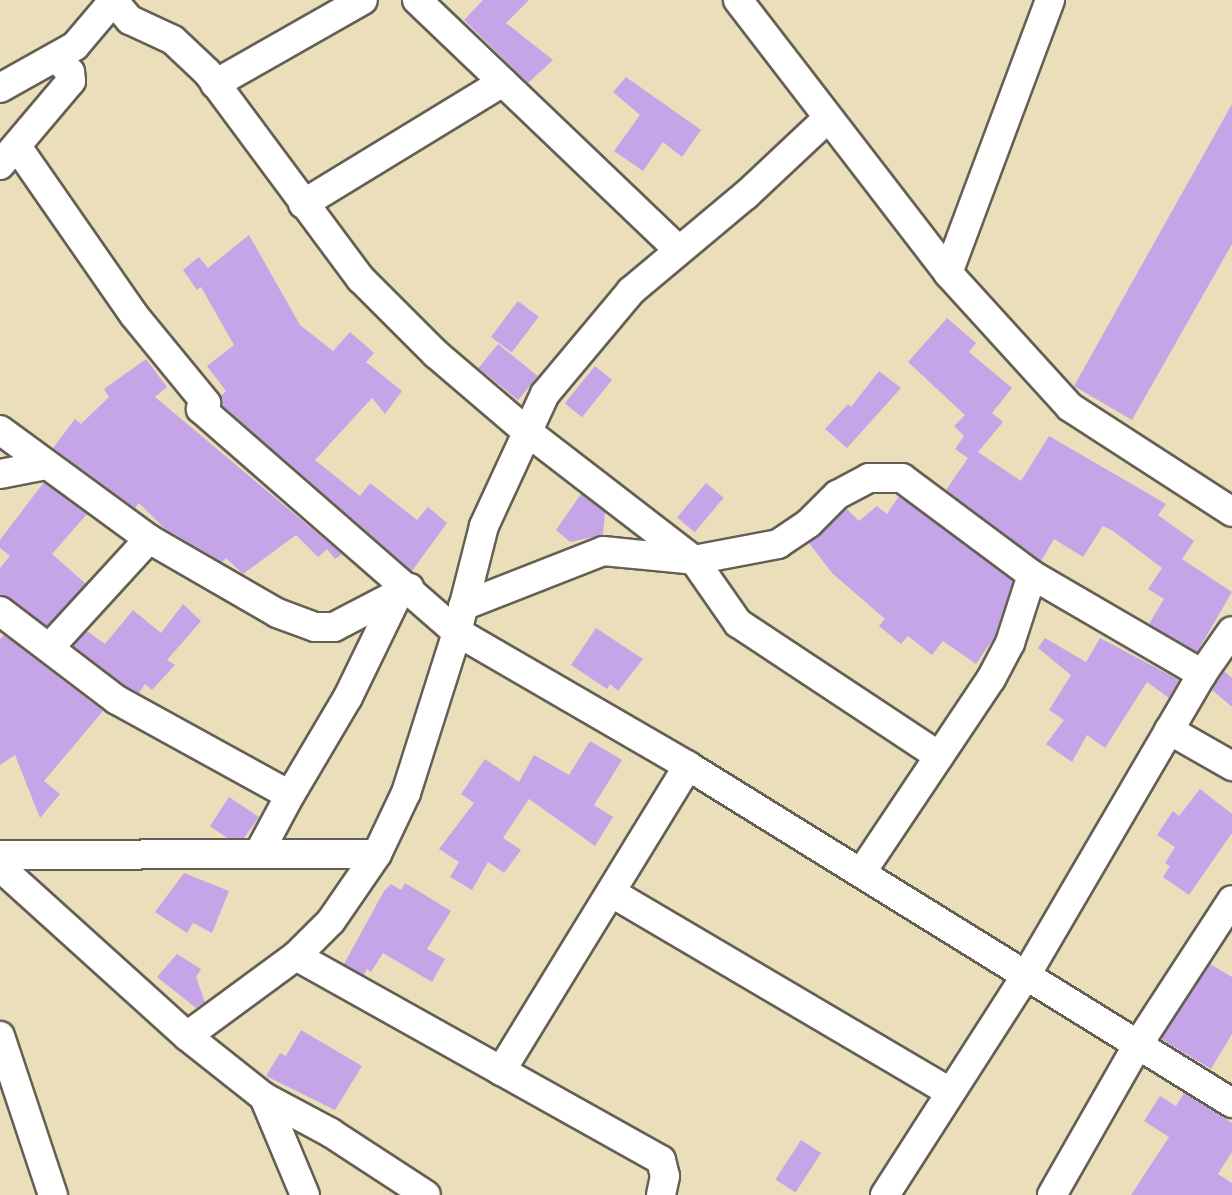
<!DOCTYPE html>
<html>
<head>
<meta charset="utf-8">
<style>
  body { margin:0 }
  #map { position:relative; width:1232px; height:1195px; overflow:hidden; background:#ebdebb; font-family:"Balsamiq Sans",sans-serif }
  div>[style] { position:absolute }
  [style*='--x'] { left:calc(var(--x)*1px); top:calc(var(--y)*1px); width:calc(var(--w)*1px); rotate:calc(var(--a)*1deg) }
  .building>* { inset:0; background:#c5a5e8; transform-origin:0 0 }
  .roads { filter:drop-shadow(2px 0 #646054) drop-shadow(-2px 0 #646054) drop-shadow(0 2px #646054) drop-shadow(0 -2px #646054) }
  .street>* { height:28px; margin:-14px; padding:0 14px; transform-origin:14px; border-radius:14px; background:#fff }
  span { translate:-50% -50%; white-space:nowrap; text-align:center; line-height:1.15; -webkit-text-stroke:5px #fdfcf7; paint-order:stroke }
</style>
</head>
<body>
<div id="map">
  <div class="building">
    <div style="clip-path:polygon(483px 0,529px 0,506px 23px,553px 60px,528px 83px,464px 20px)"></div>
    <div style="clip-path:polygon(626px 77px,701px 130px,682px 157px,663px 142px,643px 171px,614px 151px,640px 115px,613px 92px)"></div>
    <div style="clip-path:polygon(1232px 104px,1232px 244px,1132px 420px,1074px 386px)"></div>
    <div style="clip-path:polygon(249px 235px,300px 325px,333px 351px,350px 332px,374px 353px,366px 362px,402px 391px,385px 414px,372px 398px,315px 460px,360px 496px,370px 483px,417px 520px,428px 507px,447px 523px,412px 571px,222px 405px,221px 396px,226px 391px,207px 366px,234px 345px,201px 287px,197px 290px,183px 270px,199px 257px,208px 268px)"></div>
    <div style="left:518px;top:301px;width:26px;height:45px;rotate:37deg"></div>
    <div style="clip-path:polygon(947px 318px,976px 343px,969px 352px,1012px 388px,992px 413px,1003px 422px,978px 452px,1021px 481px,1049px 436px,1166px 504px,1158px 515px,1194px 541px,1182px 559px,1232px 592px,1197px 652px,1149px 624px,1164px 599px,1148px 589px,1162px 568px,1113px 531px,1103px 526px,1083px 557px,1054px 539px,1041px 561px,946px 490px,968px 458px,955px 449px,964px 436px,954px 426px,965px 415px,908px 362px)"></div>
    <div style="left:498px;top:344px;width:51px;height:31px;rotate:39deg"></div>
    <div style="clip-path:polygon(146px 359px,167px 387px,155px 397px,342px 554px,335px 559px,327px 549px,318px 557px,296px 535px,243px 574px,226px 558px,222px 562px,164px 528px,139px 503px,135px 508px,53px 448px,75px 419px,81px 424px,109px 397px,104px 389px)"></div>
    <div style="left:595px;top:366px;width:22px;height:48px;rotate:39deg"></div>
    <div style="clip-path:polygon(879px 371px,901px 388px,847px 448px,825px 429px,848px 404px,851px 407px)"></div>
    <div style="clip-path:polygon(44px 482px,87px 514px,52px 554px,86px 584px,47px 626px,0 595px,0 568px,10px 556px,0 548px,0 540px)"></div>
    <div style="left:706px;top:483px;width:23px;height:45px;rotate:40deg"></div>
    <div style="clip-path:polygon(581px 494px,605px 512px,603px 535px,570px 542px,556px 530px)"></div>
    <div style="clip-path:polygon(899px 496px,1013px 581px,995px 636px,976px 664px,943px 641px,932px 655px,908px 636px,901px 644px,879px 626px,885px 619px,832px 573px,809px 543px,847px 509px,859px 521px,877px 506px,887px 514px)"></div>
    <div style="clip-path:polygon(183px 604px,201px 621px,167px 660px,175px 665px,152px 690px,145px 684px,139px 693px,126px 686px,73px 646px,87px 631px,105px 644px,133px 610px,161px 633px)"></div>
    <div style="clip-path:polygon(596px 628px,643px 659px,618px 691px,610px 684px,607px 689px,571px 665px)"></div>
    <div style="clip-path:polygon(4px 635px,103px 711px,44px 781px,60px 794px,40px 818px,15px 755px,0 765px,0 639px)"></div>
    <div style="clip-path:polygon(1045px 638px,1086px 662px,1100px 638px,1179px 680px,1169px 698px,1147px 682px,1105px 748px,1087px 735px,1072px 762px,1046px 744px,1064px 720px,1049px 710px,1071px 675px,1038px 648px)"></div>
    <div style="clip-path:polygon(1224px 671px,1232px 678px,1232px 707px,1212px 690px)"></div>
    <div style="clip-path:polygon(590px 741px,622px 760px,594px 805px,613px 817px,595px 846px,529px 799px,503px 838px,521px 850px,504px 873px,488px 862px,472px 890px,450px 877px,459px 862px,439px 849px,474px 803px,461px 794px,485px 759px,519px 782px,534px 755px,569px 775px)"></div>
    <div style="clip-path:polygon(1200px 789px,1232px 814px,1232px 833px,1189px 895px,1163px 877px,1170px 866px,1165px 863px,1175px 847px,1157px 835px,1173px 811px,1179px 816px)"></div>
    <div style="clip-path:polygon(229px 797px,259px 817px,244px 838px,227px 838px,210px 826px)"></div>
    <div style="clip-path:polygon(184px 873px,229px 891px,212px 933px,193px 923px,187px 933px,155px 912px)"></div>
    <div style="clip-path:polygon(405px 883px,451px 911px,427px 949px,445px 959px,432px 982px,383px 953px,371px 972px,367px 969px,364px 975px,344px 964px,384px 891px,391px 884px,401px 890px)"></div>
    <div style="clip-path:polygon(177px 954px,201px 969px,196px 977px,205px 1002px,196px 1008px,157px 977px)"></div>
    <div style="clip-path:polygon(1210px 964px,1232px 977px,1232px 1034px,1211px 1069px,1161px 1039px)"></div>
    <div style="clip-path:polygon(301px 1030px,362px 1066px,335px 1110px,266px 1076px,280px 1053px,286px 1056px)"></div>
    <div style="clip-path:polygon(1184px 1093px,1232px 1123px,1232px 1152px,1218px 1174px,1232px 1183px,1232px 1195px,1131px 1195px,1169px 1137px,1144px 1121px,1160px 1096px,1176px 1106px)"></div>
    <div style="left:801px;top:1140px;width:24px;height:47px;rotate:33deg"></div>
  </div>
  <div class="roads">
    <div class="street">
      <div style="--x:113;--y:0;--w:26;--a:50"></div>
      <div style="--x:130;--y:20;--w:47;--a:24.9"></div>
      <div style="--x:173;--y:40;--w:47;--a:43.3"></div>
      <div style="--x:207;--y:72;--w:258;--a:53.4"></div>
      <div style="--x:361;--y:279;--w:106;--a:45"></div>
      <div style="--x:436;--y:354;--w:117;--a:40.5"></div>
      <div style="--x:525;--y:430;--w:213;--a:37.6"></div>
      <div style="--x:694;--y:560;--w:77;--a:55.1"></div>
      <div style="--x:738;--y:623;--w:241;--a:33.5"></div>
      <div style="--x:417;--y:0;--w:362;--a:43.7"></div>
      <div style="--x:738;--y:0;--w:344;--a:52.4"></div>
      <div style="--x:948;--y:273;--w:181;--a:47.7"></div>
      <div style="--x:1070;--y:407;--w:193;--a:32.9"></div>
      <div style="--x:215;--y:84;--w:170;--a:-29.6"></div>
      <div style="--x:0;--y:88;--w:86;--a:-29.2"></div>
      <div style="--x:75;--y:46;--w:59;--a:-49.8"></div>
      <div style="--x:18;--y:148;--w:203;--a:55.2"></div>
      <div style="--x:134;--y:315;--w:114;--a:50.7"></div>
      <div style="--x:206;--y:403;--w:8;--a:130"></div>
      <div style="--x:201;--y:409;--w:340;--a:41.1"></div>
      <div style="--x:457;--y:632;--w:267;--a:30.1"></div>
      <div style="--x:688;--y:766;--w:640;--a:31.78"></div>
      <div style="--x:0;--y:165;--w:110;--a:-49.8"></div>
      <div style="--x:71;--y:81;--w:9;--a:-96"></div>
      <div style="--x:70;--y:72;--w:18;--a:-133"></div>
      <div style="--x:303;--y:204;--w:234;--a:-31.4"></div>
      <div style="--x:948;--y:273;--w:291;--a:-69.5"></div>
      <div style="--x:0;--y:430;--w:185;--a:36.2"></div>
      <div style="--x:149;--y:539;--w:148;--a:30"></div>
      <div style="--x:277;--y:613;--w:40;--a:20.2"></div>
      <div style="--x:315;--y:627;--w:19;--a:0"></div>
      <div style="--x:334;--y:627;--w:85;--a:-27.5"></div>
      <div style="--x:0;--y:474;--w:47;--a:-11.1"></div>
      <div style="--x:463;--y:606;--w:150;--a:-21.4"></div>
      <div style="--x:603;--y:551;--w:91;--a:5.6"></div>
      <div style="--x:694;--y:560;--w:86;--a:-10.8"></div>
      <div style="--x:778;--y:544;--w:37;--a:-34"></div>
      <div style="--x:809;--y:523;--w:40;--a:-45"></div>
      <div style="--x:837;--y:495;--w:36;--a:-28"></div>
      <div style="--x:869;--y:478;--w:33;--a:0"></div>
      <div style="--x:902;--y:478;--w:162;--a:36.7"></div>
      <div style="--x:1032;--y:575;--w:197;--a:30.2"></div>
      <div style="--x:0;--y:611;--w:147;--a:37.3"></div>
      <div style="--x:117;--y:700;--w:197;--a:28.8"></div>
      <div style="--x:290;--y:795;--w:64;--a:118.2"></div>
      <div style="--x:49;--y:648;--w:148;--a:-47.5"></div>
      <div style="--x:1169;--y:730;--w:73;--a:29.7"></div>
      <div style="--x:290;--y:795;--w:114;--a:-59.4"></div>
      <div style="--x:348;--y:697;--w:114;--a:-64.1"></div>
      <div style="--x:0;--y:855;--w:377;--a:-0.2"></div>
      <div style="--x:0;--y:867;--w:252;--a:42.1"></div>
      <div style="--x:187;--y:1036;--w:98;--a:38.4"></div>
      <div style="--x:264;--y:1097;--w:76;--a:28.2"></div>
      <div style="--x:331;--y:1133;--w:113;--a:33.1"></div>
      <div style="--x:861;--y:873;--w:234;--a:-56.2"></div>
      <div style="--x:991;--y:679;--w:41;--a:-62.2"></div>
      <div style="--x:1010;--y:643;--w:71;--a:-72.1"></div>
      <div style="--x:612;--y:893;--w:392;--a:30.5"></div>
      <div style="--x:296;--y:956;--w:418;--a:29.2"></div>
      <div style="--x:661;--y:1160;--w:16;--a:76"></div>
      <div style="--x:665;--y:1176;--w:19;--a:102"></div>
      <div style="--x:0;--y:1036;--w:168;--a:71.6"></div>
      <div style="--x:187;--y:1036;--w:135;--a:-36.3"></div>
      <div style="--x:296;--y:956;--w:49;--a:-45"></div>
      <div style="--x:331;--y:921;--w:81;--a:-55.5"></div>
      <div style="--x:377;--y:854;--w:68;--a:-64.6"></div>
      <div style="--x:406;--y:793;--w:169;--a:-72.4"></div>
      <div style="--x:457;--y:632;--w:109;--a:-75.7"></div>
      <div style="--x:484;--y:526;--w:145;--a:-65.2"></div>
      <div style="--x:545;--y:394;--w:134;--a:-50.1"></div>
      <div style="--x:631;--y:291;--w:150;--a:-39.9"></div>
      <div style="--x:746;--y:195;--w:112;--a:-43.2"></div>
      <div style="--x:501;--y:1071;--w:358;--a:-58.5"></div>
      <div style="--x:264;--y:1097;--w:106;--a:67.3"></div>
      <div style="--x:885;--y:1195;--w:259;--a:-57.3"></div>
      <div style="--x:1025;--y:977;--w:351;--a:-59.7"></div>
      <div style="--x:1202;--y:674;--w:52;--a:-55.1"></div>
      <div style="--x:1052;--y:1195;--w:172;--a:-60.3"></div>
      <div style="--x:1137;--y:1046;--w:174;--a:-56.9"></div>
    </div>
  </div>
</div>
</body>
</html>
